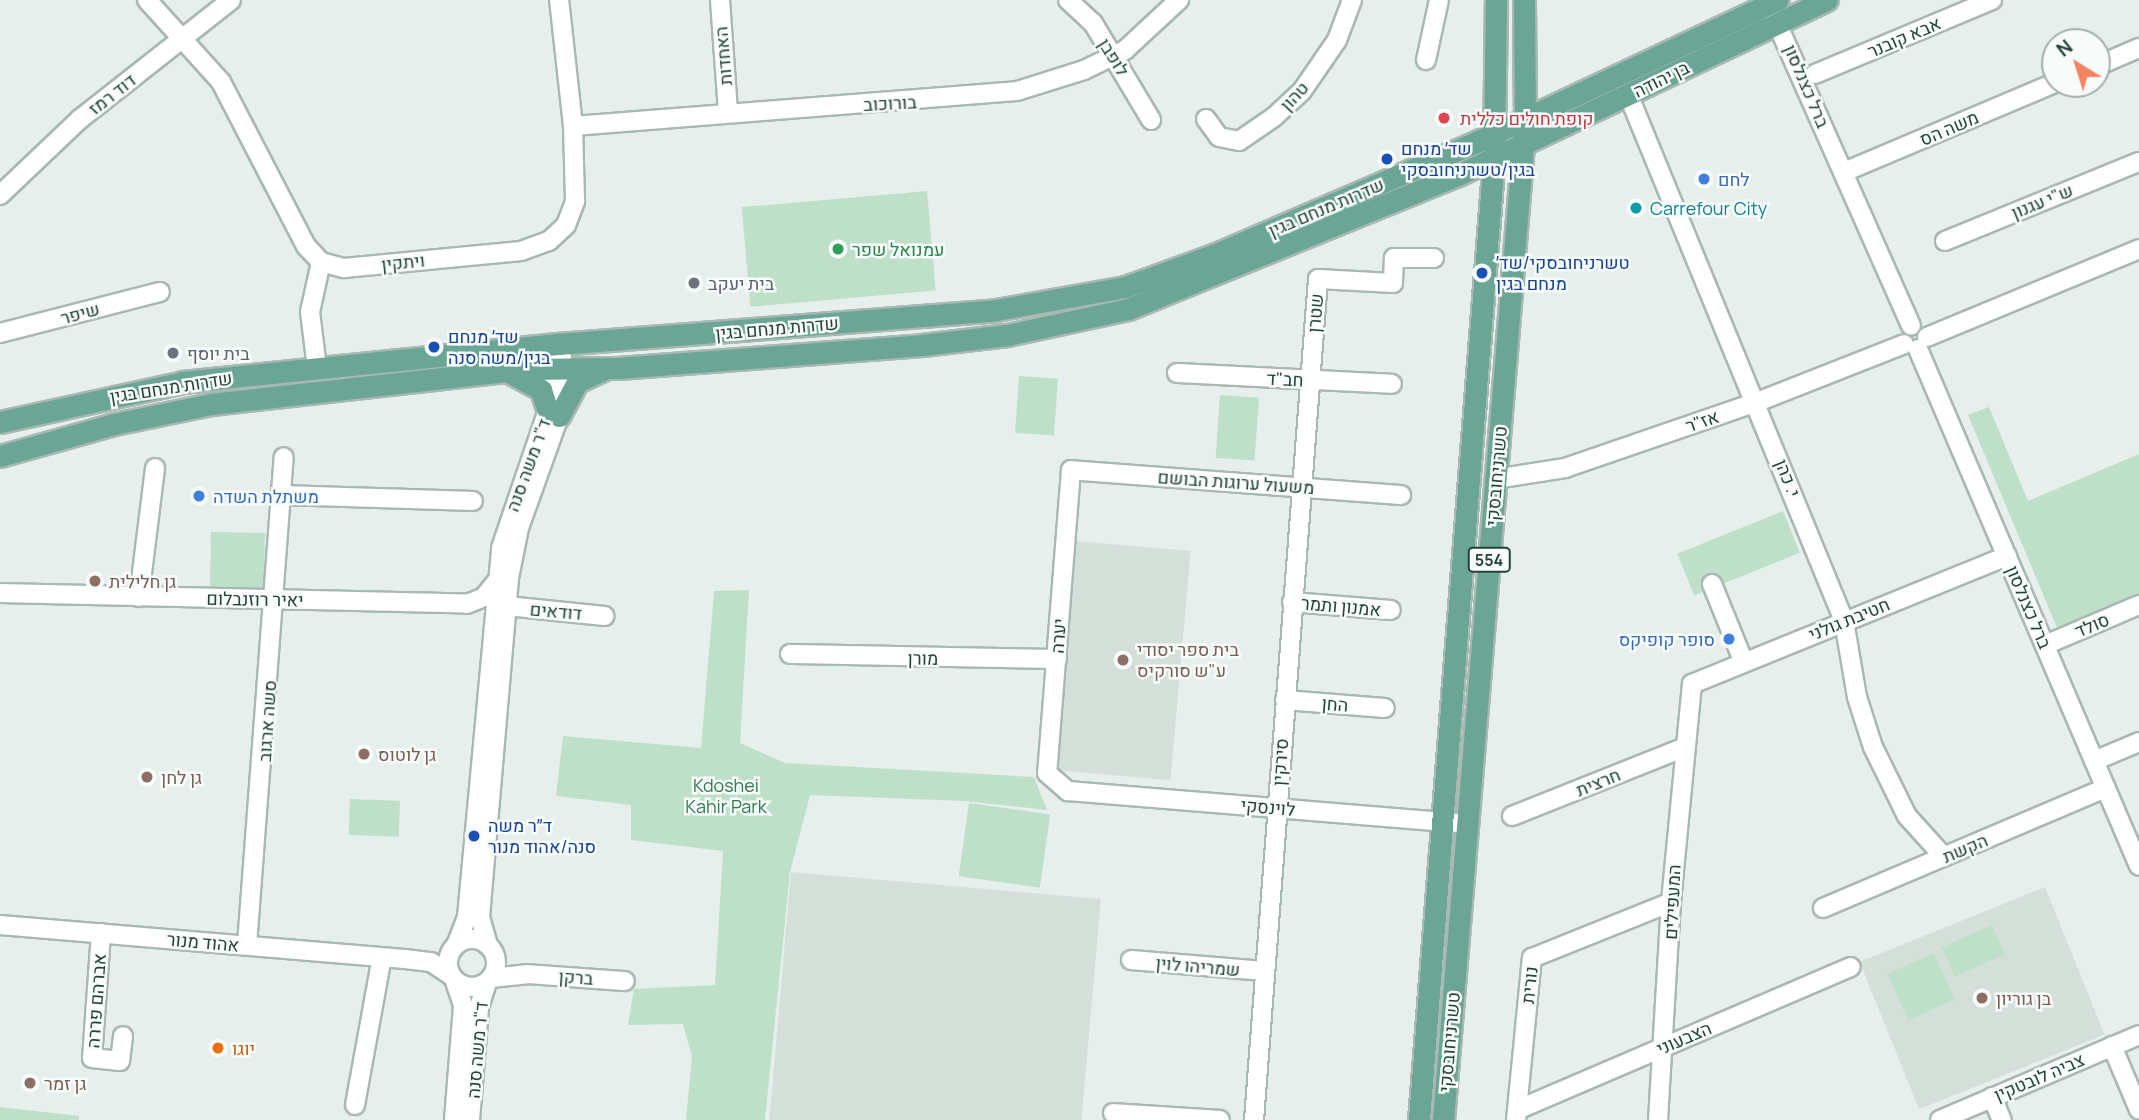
<!DOCTYPE html>
<html>
<head>
<meta charset="utf-8">
<style>
  body { margin:0 }
  #map { position:relative; width:2139px; height:1120px; overflow:hidden; background:#e6efeb; font-family:Manrope,Heebo,sans-serif }
  div>[style] { position:absolute }
  [style*='--x'] { left:calc(var(--x)*1px); top:calc(var(--y)*1px); width:calc(var(--w)*1px); rotate:calc(var(--a)*1deg) }
  .built>* { inset:0; background:#d4dfda; transform-origin:0 0 }
  .green>* { inset:0; background:#bfe0c8; transform-origin:0 0 }
  .roads { filter:drop-shadow(2px 0 #a8b8b2) drop-shadow(-2px 0 #a8b8b2) drop-shadow(0 2px #a8b8b2) drop-shadow(0 -2px #a8b8b2) }
  .minor>* { height:18px; margin:-9px; padding:0 9px; transform-origin:9px; border-radius:9px; background:#fff }
  .minor>.ring { margin:-9px; padding:0; box-sizing:content-box; background:none; border:18px solid #fff; border-radius:50% }
  .major>* { height:21px; margin:-10.5px; padding:0 10.5px; transform-origin:10.5px; border-radius:10.5px; background:#6aa596 }
  .dots>* { width:19px; height:19px; translate:-50% -50%; box-sizing:border-box; border:4px solid #f7fbf9; border-radius:50% }
  span { translate:-50% -50%; white-space:nowrap; text-align:center; line-height:1.15; -webkit-text-stroke:5px #f7fbf9; paint-order:stroke }
  .shield-label span { padding:2px 5px; background:#f7fbf9; border:2px solid; border-radius:5px; -webkit-text-stroke-width:0 }
  .shield-label { font-size:16px; color:#24423a; font-weight:700 }
  .street-label { font-size:18px; color:#24423a }
  .health-label { font-size:18px; color:#be3a42 }
  .left { translate:0 -50%; text-align:left }
  .transit-label { font-size:18px; color:#164399 }
  .shop-label { font-size:18px; color:#366cbe }
  .right { translate:-100% -50%; text-align:right }
  .culture-label { font-size:18px; color:#0d838f }
  .leisure-label { font-size:18px; color:#27864d }
  .worship-label { font-size:18px; color:#5b616d }
  .education-label { font-size:18px; color:#785e54 }
  .park-label { font-size:18px; color:#2d7a4b }
  .food-label { font-size:18px; color:#c56008 }
  .north { position:absolute; left:2041px; top:28px; width:70px; height:70px; box-sizing:border-box; background:#f7fbf9; border:2px solid #a3b1ad; border-radius:50%; rotate:322deg; font-size:19px; font-weight:700; line-height:28px; text-align:center; color:#24423a }
  .north::after { content:''; display:block; margin:auto; width:24px; height:32px; background:#f4845f; clip-path:polygon(50% 0,100% 100%,50% 72%,0 100%) }
</style>
</head>
<body>
<div id="map">
  <div class="built">
    <div style="left:1075px;top:541px;width:116px;height:230px;rotate:5deg"></div>
    <div style="left:791px;top:872px;width:311px;height:249px;rotate:5deg"></div>
    <div style="left:2045px;top:887px;width:159px;height:200px;rotate:68deg"></div>
  </div>
  <div class="green">
    <div style="left:927px;top:191px;width:100px;height:186px;rotate:85deg"></div>
    <div style="left:1019px;top:376px;width:39px;height:57px;rotate:4deg"></div>
    <div style="left:1220px;top:395px;width:39px;height:63px;rotate:4deg"></div>
    <div style="clip-path:polygon(1989px 407px,2028px 501px,2139px 454px,2139px 596px,2058px 630px,1968px 415px)"></div>
    <div style="left:1783px;top:511px;width:45px;height:114px;rotate:68deg"></div>
    <div style="left:211px;top:532px;width:54px;height:62px;rotate:1deg"></div>
    <div style="clip-path:polygon(749px 590px,740px 743px,785px 763px,1034px 777px,1047px 810px,965px 801px,810px 795px,790px 872px,765px 1120px,686px 1120px,692px 1057px,683px 1024px,628px 1025px,634px 989px,715px 985px,723px 851px,631px 840px,631px 805px,556px 796px,563px 736px,701px 748px,714px 591px)"></div>
    <div style="left:350px;top:799px;width:50px;height:36px;rotate:2deg"></div>
    <div style="left:969px;top:803px;width:82px;height:74px;rotate:8deg"></div>
    <div style="left:1992px;top:925px;width:32px;height:55px;rotate:66deg"></div>
    <div style="left:1934px;top:953px;width:51px;height:51px;rotate:66deg"></div>
    <div style="clip-path:polygon(0 1107px,79px 1116px,79px 1120px,0 1120px)"></div>
  </div>
  <div class="roads">
    <div class="minor">
      <div style="--x:147;--y:0;--w:110;--a:47.9"></div>
      <div style="--x:221;--y:82;--w:185;--a:62.6"></div>
      <div style="--x:306;--y:246;--w:22;--a:47"></div>
      <div style="--x:321;--y:262;--w:24;--a:15"></div>
      <div style="--x:344;--y:268;--w:178;--a:-5.5"></div>
      <div style="--x:521;--y:251;--w:30;--a:-20"></div>
      <div style="--x:549;--y:241;--w:23;--a:-43"></div>
      <div style="--x:566;--y:225;--w:26;--a:-69"></div>
      <div style="--x:575;--y:201;--w:75;--a:-91.5"></div>
      <div style="--x:573;--y:126;--w:127;--a:-96.3"></div>
      <div style="--x:720;--y:0;--w:111;--a:85.9"></div>
      <div style="--x:1068;--y:0;--w:34;--a:43"></div>
      <div style="--x:1093;--y:23;--w:113;--a:59.1"></div>
      <div style="--x:1772;--y:12;--w:343;--a:66.1"></div>
      <div style="--x:1426;--y:60;--w:61;--a:-77.8"></div>
      <div style="--x:2097;--y:66;--w:46;--a:-23.2"></div>
      <div style="--x:1815;--y:74;--w:192;--a:-22.7"></div>
      <div style="--x:1628;--y:94;--w:570;--a:67.71"></div>
      <div style="--x:1844;--y:621;--w:77;--a:80.3"></div>
      <div style="--x:1857;--y:697;--w:52;--a:72.3"></div>
      <div style="--x:1873;--y:747;--w:77;--a:63.8"></div>
      <div style="--x:1907;--y:816;--w:55;--a:47.9"></div>
      <div style="--x:1206;--y:119;--w:22;--a:54"></div>
      <div style="--x:1219;--y:137;--w:20;--a:11"></div>
      <div style="--x:1239;--y:141;--w:42;--a:-34.4"></div>
      <div style="--x:1274;--y:117;--w:38;--a:-43"></div>
      <div style="--x:1302;--y:91;--w:62;--a:-55.5"></div>
      <div style="--x:1337;--y:40;--w:43;--a:-69.4"></div>
      <div style="--x:573;--y:126;--w:445;--a:-4.5"></div>
      <div style="--x:1017;--y:91;--w:70;--a:-17.4"></div>
      <div style="--x:1084;--y:70;--w:46;--a:-26"></div>
      <div style="--x:1125;--y:50;--w:74;--a:-42.8"></div>
      <div style="--x:1844;--y:172;--w:229;--a:-22.9"></div>
      <div style="--x:0;--y:195;--w:110;--a:-43.5"></div>
      <div style="--x:80;--y:119;--w:192;--a:-38.2"></div>
      <div style="--x:1945;--y:241;--w:209;--a:-22.2"></div>
      <div style="--x:0;--y:333;--w:165;--a:-14.4"></div>
      <div style="--x:1927;--y:337;--w:230;--a:-22.5"></div>
      <div style="--x:1918;--y:349;--w:562;--a:66.85"></div>
      <div style="--x:317;--y:368;--w:56;--a:-97.1"></div>
      <div style="--x:310;--y:312;--w:51;--a:-77.6"></div>
      <div style="--x:1177;--y:373;--w:215;--a:2.9"></div>
      <div style="--x:1495;--y:479;--w:71;--a:-8.9"></div>
      <div style="--x:1565;--y:468;--w:203;--a:-19"></div>
      <div style="--x:1757;--y:402;--w:158;--a:-21.5"></div>
      <div style="--x:282;--y:495;--w:191;--a:1.8"></div>
      <div style="--x:1401;--y:495;--w:331;--a:-175.7"></div>
      <div style="--x:1071;--y:470;--w:304;--a:94.5"></div>
      <div style="--x:1047;--y:773;--w:28;--a:41"></div>
      <div style="--x:1068;--y:791;--w:401;--a:4.7"></div>
      <div style="--x:1712;--y:584;--w:85;--a:67.9"></div>
      <div style="--x:0;--y:593;--w:467;--a:1.3"></div>
      <div style="--x:467;--y:604;--w:18;--a:-22"></div>
      <div style="--x:484;--y:597;--w:19;--a:-51"></div>
      <div style="--x:139;--y:597;--w:130;--a:-82.9"></div>
      <div style="--x:1292;--y:602;--w:99;--a:4.6"></div>
      <div style="--x:507;--y:606;--w:98;--a:5.9"></div>
      <div style="--x:2045;--y:645;--w:102;--a:-23.1"></div>
      <div style="--x:790;--y:654;--w:267;--a:1.1"></div>
      <div style="--x:1285;--y:700;--w:100;--a:4.6"></div>
      <div style="--x:2094;--y:761;--w:49;--a:-22.9"></div>
      <div style="--x:1512;--y:816;--w:184;--a:-21.7"></div>
      <div style="--x:1823;--y:908;--w:307;--a:-23"></div>
      <div style="--x:0;--y:925;--w:406;--a:4.8"></div>
      <div style="--x:405;--y:959;--w:26;--a:7"></div>
      <div style="--x:431;--y:962;--w:23;--a:34"></div>
      <div style="--x:101;--y:933;--w:125;--a:94.1"></div>
      <div style="--x:92;--y:1058;--w:28;--a:6"></div>
      <div style="--x:120;--y:1061;--w:25;--a:-83"></div>
      <div class="ring" style="left:448px;top:939px;width:30px;height:30px"></div>
      <div style="--x:457;--y:943;--w:28;--a:-69"></div>
      <div style="--x:467;--y:917;--w:371;--a:-84.7"></div>
      <div style="--x:501;--y:548;--w:143;--a:-71.2"></div>
      <div style="--x:547;--y:413;--w:56;--a:-81.7"></div>
      <div style="--x:247;--y:945;--w:489;--a:-85.7"></div>
      <div style="--x:488;--y:945;--w:29;--a:-106"></div>
      <div style="--x:480;--y:917;--w:340;--a:-85.1"></div>
      <div style="--x:509;--y:578;--w:51;--a:-78.7"></div>
      <div style="--x:519;--y:528;--w:119;--a:-70.3"></div>
      <div style="--x:559;--y:416;--w:48;--a:-84.1"></div>
      <div style="--x:564;--y:368;--w:25;--a:-102"></div>
      <div style="--x:1131;--y:960;--w:134;--a:4.7"></div>
      <div style="--x:491;--y:978;--w:36;--a:-6"></div>
      <div style="--x:527;--y:974;--w:98;--a:4.1"></div>
      <div style="--x:2112;--y:1046;--w:69;--a:67.1"></div>
      <div style="--x:1992;--y:1097;--w:25;--a:67"></div>
      <div style="--x:355;--y:1105;--w:150;--a:-79.7"></div>
      <div style="--x:1517;--y:1110;--w:363;--a:-23.2"></div>
      <div style="--x:1113;--y:1113;--w:107;--a:3.7"></div>
      <div style="--x:454;--y:1120;--w:115;--a:-85.5"></div>
      <div style="--x:463;--y:1005;--w:24;--a:-109"></div>
      <div style="--x:470;--y:1120;--w:113;--a:-85.4"></div>
      <div style="--x:479;--y:1007;--w:26;--a:-72"></div>
      <div style="--x:1254;--y:1120;--w:843;--a:-85.65"></div>
      <div style="--x:1318;--y:279;--w:75;--a:3.1"></div>
      <div style="--x:1393;--y:283;--w:25;--a:-88"></div>
      <div style="--x:1394;--y:258;--w:40;--a:0"></div>
      <div style="--x:1516;--y:1120;--w:163;--a:-84.4"></div>
      <div style="--x:1532;--y:958;--w:150;--a:-21.9"></div>
      <div style="--x:1658;--y:1120;--w:218;--a:-86.6"></div>
      <div style="--x:1671;--y:902;--w:219;--a:-84.5"></div>
      <div style="--x:1692;--y:684;--w:340;--a:-22.1"></div>
      <div style="--x:1940;--y:1120;--w:216;--a:-23.1"></div>
    </div>
    <div class="major">
      <div style="--x:509;--y:372;--w:37;--a:29"></div>
      <div style="--x:541;--y:390;--w:20;--a:72"></div>
      <div style="--x:559;--y:416;--w:38;--a:-62"></div>
      <div style="--x:577;--y:382;--w:29;--a:-25"></div>
      <div style="--x:0;--y:422;--w:187;--a:-12.3"></div>
      <div style="--x:183;--y:382;--w:378;--a:-5.8"></div>
      <div style="--x:559;--y:344;--w:438;--a:-4.4"></div>
      <div style="--x:996;--y:310;--w:131;--a:-10.1"></div>
      <div style="--x:1125;--y:287;--w:97;--a:-19.9"></div>
      <div style="--x:1216;--y:254;--w:285;--a:-23.3"></div>
      <div style="--x:1478;--y:141;--w:331;--a:-25.2"></div>
      <div style="--x:0;--y:456;--w:118;--a:-15.7"></div>
      <div style="--x:114;--y:424;--w:99;--a:-11.7"></div>
      <div style="--x:211;--y:404;--w:312;--a:-6.4"></div>
      <div style="--x:521;--y:369;--w:97;--a:-0.6"></div>
      <div style="--x:618;--y:368;--w:305;--a:-4.3"></div>
      <div style="--x:922;--y:345;--w:86;--a:-6.7"></div>
      <div style="--x:1007;--y:335;--w:124;--a:-12.1"></div>
      <div style="--x:1128;--y:309;--w:356;--a:-22.1"></div>
      <div style="--x:1458;--y:175;--w:408;--a:-25.4"></div>
      <div style="--x:1419;--y:1120;--w:966;--a:-85.55"></div>
      <div style="--x:1494;--y:157;--w:157;--a:-89.3"></div>
      <div style="--x:1443;--y:1120;--w:1003;--a:-85.31"></div>
      <div style="--x:1525;--y:120;--w:120;--a:-90.5"></div>
    </div>
  </div>
  <div class="dots">
    <div style="left:1444px;top:118px;background:#e0444e"></div>
    <div style="left:1387px;top:159px;background:#1a4fb4"></div>
    <div style="left:1704px;top:179px;background:#3f7fe0"></div>
    <div style="left:1636px;top:208px;background:#0f9aa8"></div>
    <div style="left:838px;top:249px;background:#2e9e5b"></div>
    <div style="left:1482px;top:273px;background:#1a4fb4"></div>
    <div style="left:694px;top:283px;background:#6b7280"></div>
    <div style="left:434px;top:347px;background:#1a4fb4"></div>
    <div style="left:173px;top:353px;background:#6b7280"></div>
    <div style="left:199px;top:496px;background:#3f7fe0"></div>
    <div style="left:95px;top:581px;background:#8d6e63"></div>
    <div style="left:1729px;top:639px;background:#3f7fe0"></div>
    <div style="left:1123px;top:660px;background:#8d6e63"></div>
    <div style="left:364px;top:754px;background:#8d6e63"></div>
    <div style="left:147px;top:777px;background:#8d6e63"></div>
    <div style="left:474px;top:836px;background:#1a4fb4"></div>
    <div style="left:1982px;top:998px;background:#8d6e63"></div>
    <div style="left:218px;top:1048px;background:#e8710a"></div>
    <div style="left:30px;top:1083px;background:#8d6e63"></div>
  </div>
  <div class="shield-label">
    <span style="left:1489px;top:560px">554</span>
  </div>
  <div class="street-label">
    <span style="left:1904px;top:37px;rotate:-23deg">אבא קובנר</span>
    <span style="left:723px;top:56px;rotate:-95deg">האחדות</span>
    <span style="left:1114px;top:57px;rotate:58deg">לופבן</span>
    <span style="left:1661px;top:79px;rotate:-26deg">בן יהודה</span>
    <span style="left:1807px;top:86px;rotate:67deg">ברל כצנלסון</span>
    <span style="left:112px;top:94px;rotate:-38deg">דוד רמז</span>
    <span style="left:1294px;top:96px;rotate:-47deg">טהון</span>
    <span style="left:890px;top:103px;rotate:-3deg">בורוכוב</span>
    <span style="left:1949px;top:128px;rotate:-23deg">משה הס</span>
    <span style="left:2042px;top:201px;rotate:-22deg">ש"י עגנון</span>
    <span style="left:1326px;top:207px;rotate:-23deg">שדרות מנחם בגין</span>
    <span style="left:403px;top:262px;rotate:-6deg">ויתקין</span>
    <span style="left:80px;top:313px;rotate:-15deg">שיפר</span>
    <span style="left:1315px;top:313px;rotate:-85deg">שטרן</span>
    <span style="left:777px;top:328px;rotate:-5deg">שדרות מנחם בגין</span>
    <span style="left:1285px;top:379px;rotate:3deg">חב"ד</span>
    <span style="left:171px;top:387px;rotate:-9deg">שדרות מנחם בגין</span>
    <span style="left:1702px;top:421px;rotate:-19deg">אז"ר</span>
    <span style="left:528px;top:465px;rotate:-70deg">ד"ר משה סנה</span>
    <span style="left:1496px;top:476px;rotate:-85deg">טשרניחובסקי</span>
    <span style="left:1788px;top:478px;rotate:68deg">י. כהן</span>
    <span style="left:1236px;top:482px;rotate:4deg">משעול ערוגות הבושם</span>
    <span style="left:255px;top:599px;rotate:1deg">יאיר רוזנבלום</span>
    <span style="left:1341px;top:606px;rotate:5deg">אמנון ותמר</span>
    <span style="left:2029px;top:607px;rotate:67deg">ברל כצנלסון</span>
    <span style="left:556px;top:611px;rotate:5deg">דודאים</span>
    <span style="left:1849px;top:619px;rotate:-22deg">חטיבת גולני</span>
    <span style="left:2092px;top:625px;rotate:-23deg">סולד</span>
    <span style="left:1058px;top:636px;rotate:-86deg">יערה</span>
    <span style="left:923px;top:658px;rotate:1deg">מורן</span>
    <span style="left:1335px;top:704px;rotate:5deg">החן</span>
    <span style="left:267px;top:721px;rotate:-86deg">סשה ארגוב</span>
    <span style="left:1280px;top:762px;rotate:-86deg">סירקין</span>
    <span style="left:1598px;top:782px;rotate:-22deg">חרצית</span>
    <span style="left:1268px;top:807px;rotate:5deg">לוינסקי</span>
    <span style="left:1965px;top:848px;rotate:-23deg">הקשת</span>
    <span style="left:1672px;top:902px;rotate:-87deg">המעפילים</span>
    <span style="left:203px;top:942px;rotate:5deg">אהוד מנור</span>
    <span style="left:1198px;top:966px;rotate:5deg">שמריהו לוין</span>
    <span style="left:576px;top:977px;rotate:4deg">ברקן</span>
    <span style="left:1529px;top:985px;rotate:-84deg">נורית</span>
    <span style="left:96px;top:1001px;rotate:-86deg">אברהם פררה</span>
    <span style="left:1684px;top:1038px;rotate:-23deg">הצבעוני</span>
    <span style="left:1449px;top:1042px;rotate:-85deg">טשרניחובסקי</span>
    <span style="left:477px;top:1050px;rotate:-85deg">ד"ר משה סנה</span>
    <span style="left:2039px;top:1077px;rotate:-23deg">צביה לובטקין</span>
  </div>
  <div class="health-label">
    <span class="left" style="left:1460px;top:118px">קופת חולים כללית</span>
  </div>
  <div class="transit-label">
    <span class="left" style="left:1401px;top:159px">שד׳ מנחם<br>בגין/טשרניחובסקי</span>
    <span class="left" style="left:1496px;top:273px">טשרניחובסקי/שד׳<br>מנחם בגין</span>
    <span class="left" style="left:448px;top:347px">שד׳ מנחם<br>בגין/משה סנה</span>
    <span class="left" style="left:488px;top:836px">ד״ר משה<br>סנה/אהוד מנור</span>
  </div>
  <div class="shop-label">
    <span class="left" style="left:1718px;top:179px">לחם</span>
    <span class="left" style="left:213px;top:496px">משתלת השדה</span>
    <span class="right" style="left:1715px;top:639px">סופר קופיקס</span>
  </div>
  <div class="culture-label">
    <span class="left" style="left:1650px;top:208px">Carrefour City</span>
  </div>
  <div class="leisure-label">
    <span class="left" style="left:852px;top:249px">עמנואל שפר</span>
  </div>
  <div class="worship-label">
    <span class="left" style="left:708px;top:283px">בית יעקב</span>
    <span class="left" style="left:187px;top:353px">בית יוסף</span>
  </div>
  <div class="education-label">
    <span class="left" style="left:109px;top:581px">גן חלילית</span>
    <span class="left" style="left:1137px;top:660px">בית ספר יסודי<br>ע"ש סורקיס</span>
    <span class="left" style="left:378px;top:754px">גן לוטוס</span>
    <span class="left" style="left:161px;top:777px">גן לחן</span>
    <span class="left" style="left:1996px;top:998px">בן גוריון</span>
    <span class="left" style="left:44px;top:1083px">גן זמר</span>
  </div>
  <div class="park-label">
    <span style="left:726px;top:796px">Kdoshei<br>Kahir Park</span>
  </div>
  <div class="food-label">
    <span class="left" style="left:232px;top:1048px">יוגו</span>
  </div>
  <div class="north">N</div>
</div>
</body>
</html>
